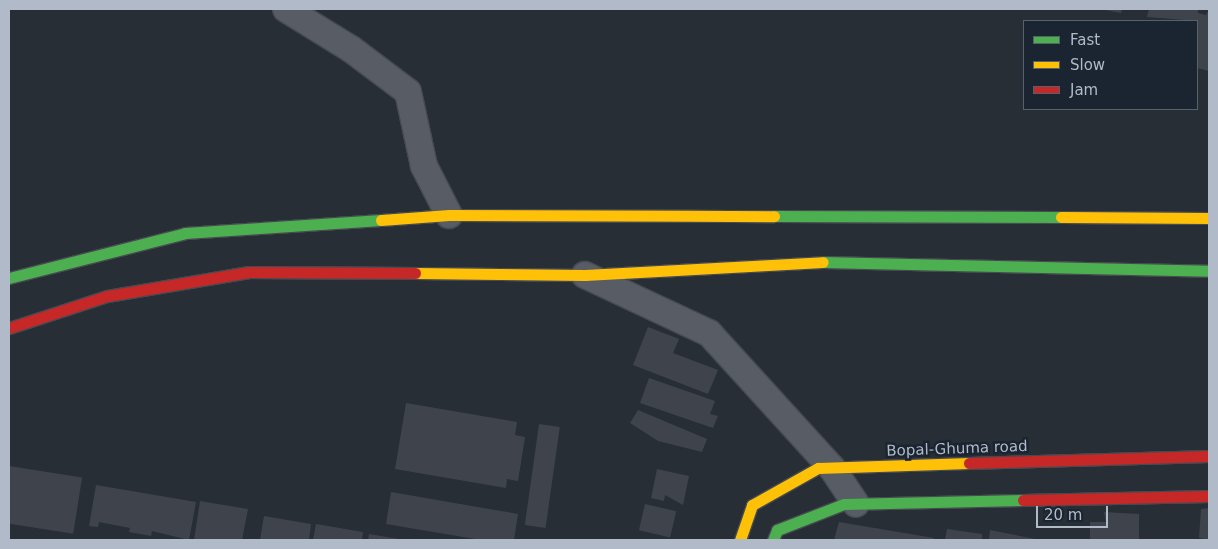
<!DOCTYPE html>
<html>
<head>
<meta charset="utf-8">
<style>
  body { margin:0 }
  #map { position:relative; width:1218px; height:549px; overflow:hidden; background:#282e36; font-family:"DejaVu Sans",sans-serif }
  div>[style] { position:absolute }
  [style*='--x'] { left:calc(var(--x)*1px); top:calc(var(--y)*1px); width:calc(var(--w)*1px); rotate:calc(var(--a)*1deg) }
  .building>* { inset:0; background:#3f444c; transform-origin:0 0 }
  .roads { filter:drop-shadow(1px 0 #464a51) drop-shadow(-1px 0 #464a51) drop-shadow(0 1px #464a51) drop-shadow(0 -1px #464a51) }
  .street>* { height:26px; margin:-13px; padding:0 13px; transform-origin:13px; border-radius:13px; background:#585c64 }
  .fast>* { height:11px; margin:-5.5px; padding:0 5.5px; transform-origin:5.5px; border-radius:5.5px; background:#4caf50 }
  .slow>* { height:11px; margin:-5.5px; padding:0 5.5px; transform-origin:5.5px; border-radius:5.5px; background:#ffc107 }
  .jam>* { height:11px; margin:-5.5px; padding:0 5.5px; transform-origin:5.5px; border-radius:5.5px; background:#c62828 }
  span { translate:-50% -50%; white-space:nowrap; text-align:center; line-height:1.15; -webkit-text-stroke:5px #1b2431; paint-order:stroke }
  .street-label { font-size:15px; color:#b1bac8 }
  .frame { position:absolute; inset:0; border:10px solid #b1bac8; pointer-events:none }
  .legend { position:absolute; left:1023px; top:20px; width:175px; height:90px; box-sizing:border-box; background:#1b2431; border:1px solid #57606d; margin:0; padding:6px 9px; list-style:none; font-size:15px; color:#b1bac8 }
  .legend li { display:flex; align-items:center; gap:10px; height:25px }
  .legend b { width:25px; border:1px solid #57606d }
  .scale { position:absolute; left:1036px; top:506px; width:72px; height:22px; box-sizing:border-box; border:2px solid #b1bac8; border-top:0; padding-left:6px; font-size:15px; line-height:18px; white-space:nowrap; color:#b1bac8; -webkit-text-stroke:4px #1b2431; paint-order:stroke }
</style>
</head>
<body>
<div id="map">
  <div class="building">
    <div style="clip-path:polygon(1100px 9px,1122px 9px,1121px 13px)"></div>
    <div style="clip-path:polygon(1149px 9px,1198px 9px,1198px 13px,1206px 15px,1209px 9px,1209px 71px,1197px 68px,1197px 21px,1147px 17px)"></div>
    <div style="clip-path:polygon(648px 327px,679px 339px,673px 353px,718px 370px,708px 394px,633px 365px)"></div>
    <div style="clip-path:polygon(649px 378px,715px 401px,710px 414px,718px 416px,713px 428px,640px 403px)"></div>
    <div style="clip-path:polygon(406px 403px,517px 422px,515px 435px,525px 437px,518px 481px,507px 479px,506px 488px,395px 469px)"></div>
    <div style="clip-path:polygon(638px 410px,707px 439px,702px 452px,658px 441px,630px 423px)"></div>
    <div style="left:539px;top:424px;width:21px;height:102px;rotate:8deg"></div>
    <div style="left:9px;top:466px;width:74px;height:57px;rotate:9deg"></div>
    <div style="clip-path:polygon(657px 469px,689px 476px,683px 505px,665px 495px,664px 501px,651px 498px)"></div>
    <div style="clip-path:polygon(96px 485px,196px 502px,189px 540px,152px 531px,151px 536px,129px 532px,130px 528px,99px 522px,98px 527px,89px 526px)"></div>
    <div style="clip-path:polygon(391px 492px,518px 514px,514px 540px,481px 540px,386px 524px)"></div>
    <div style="clip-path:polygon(200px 501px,248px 509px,242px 540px,194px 540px)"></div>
    <div style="left:645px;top:504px;width:32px;height:27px;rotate:13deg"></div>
    <div style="clip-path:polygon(1209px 508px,1209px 540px,1199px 538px,1201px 509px)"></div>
    <div style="clip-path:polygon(1104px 512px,1139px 514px,1139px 540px,1090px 540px,1090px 522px,1106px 522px)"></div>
    <div style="clip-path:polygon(264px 516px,311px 524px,309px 540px,260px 540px)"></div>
    <div style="clip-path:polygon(839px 522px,934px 538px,934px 540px,834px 540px)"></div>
    <div style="clip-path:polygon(316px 524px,363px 532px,362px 540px,313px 540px)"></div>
    <div style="clip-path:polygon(947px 529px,982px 534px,982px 540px,945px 540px)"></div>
    <div style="clip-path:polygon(990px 530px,1035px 539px,1035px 540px,989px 540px)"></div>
    <div style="clip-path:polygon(369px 534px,399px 539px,399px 540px,368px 540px)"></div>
  </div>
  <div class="roads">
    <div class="street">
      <div style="--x:286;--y:9;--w:76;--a:31.6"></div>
      <div style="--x:351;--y:49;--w:71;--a:37"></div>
      <div style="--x:408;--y:92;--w:76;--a:77.8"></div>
      <div style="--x:424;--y:166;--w:55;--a:63"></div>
      <div style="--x:585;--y:275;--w:137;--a:25.1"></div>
      <div style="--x:709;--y:333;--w:183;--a:47.7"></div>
      <div style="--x:832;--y:468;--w:43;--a:56.3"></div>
    </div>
    <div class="fast">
      <div style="--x:774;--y:216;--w:287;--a:0.2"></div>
      <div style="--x:823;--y:262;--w:386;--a:1.3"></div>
      <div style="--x:9;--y:278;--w:182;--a:-14.3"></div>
      <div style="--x:185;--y:233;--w:196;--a:-3.8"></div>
      <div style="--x:773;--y:540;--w:11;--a:-68"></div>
      <div style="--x:777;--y:530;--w:72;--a:-21.2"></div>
      <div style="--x:844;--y:504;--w:179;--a:-1.3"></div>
    </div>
    <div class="slow">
      <div style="--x:1061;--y:217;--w:148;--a:0.4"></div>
      <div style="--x:381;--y:220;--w:68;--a:-4.2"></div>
      <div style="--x:449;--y:215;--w:325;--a:0.2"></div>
      <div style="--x:415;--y:273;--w:170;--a:0.7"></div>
      <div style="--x:585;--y:275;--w:238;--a:-3.1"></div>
      <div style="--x:740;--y:540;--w:37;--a:-71"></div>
      <div style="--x:752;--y:505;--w:76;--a:-29.3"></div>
      <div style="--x:818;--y:468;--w:151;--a:-1.9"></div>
    </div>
    <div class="jam">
      <div style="--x:9;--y:328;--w:103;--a:-18.1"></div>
      <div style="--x:107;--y:296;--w:144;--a:-9.6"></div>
      <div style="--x:249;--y:272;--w:166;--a:0.3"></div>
      <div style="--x:969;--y:463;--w:240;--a:-1.7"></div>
      <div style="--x:1023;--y:500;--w:186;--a:-1.2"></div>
    </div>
  </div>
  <div class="street-label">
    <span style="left:957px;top:449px;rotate:-2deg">Bopal-Ghuma road</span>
  </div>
  <div class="frame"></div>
  <ul class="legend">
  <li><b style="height:6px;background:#4caf50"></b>Fast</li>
  <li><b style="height:6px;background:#ffc107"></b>Slow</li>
  <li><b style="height:6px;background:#c62828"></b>Jam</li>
  </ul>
  <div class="scale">20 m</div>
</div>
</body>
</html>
